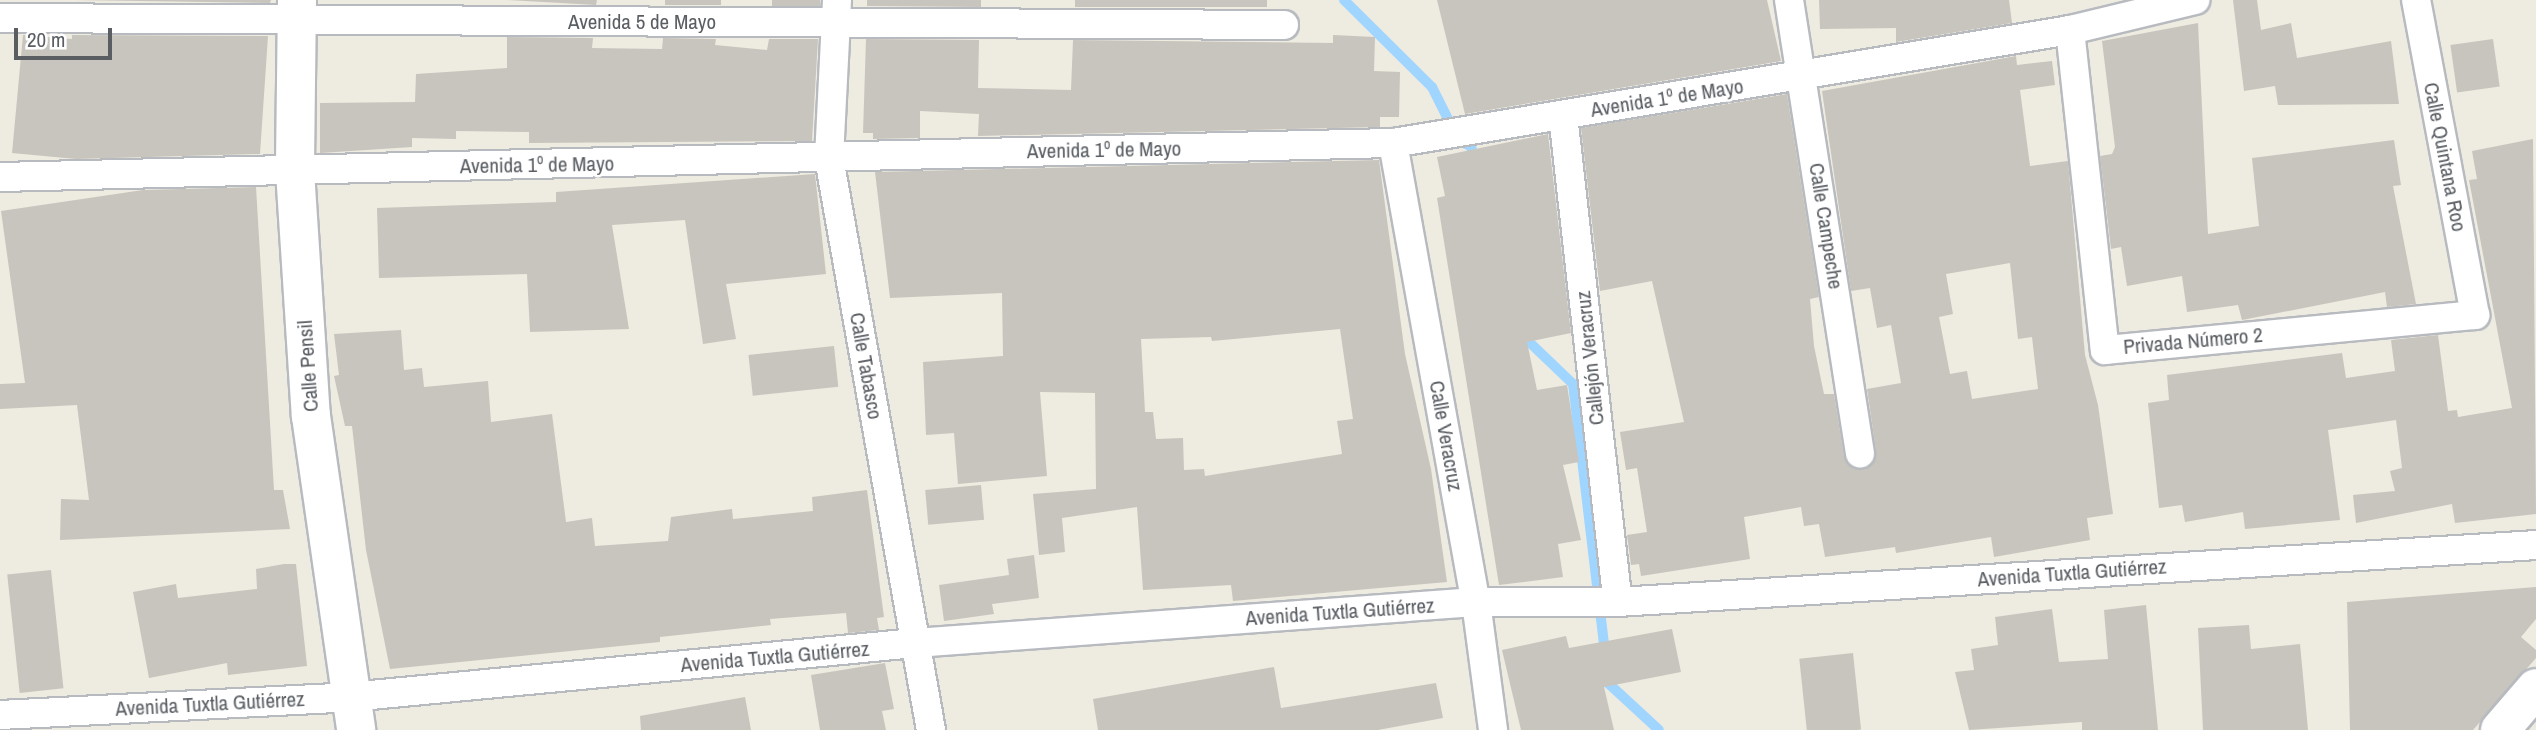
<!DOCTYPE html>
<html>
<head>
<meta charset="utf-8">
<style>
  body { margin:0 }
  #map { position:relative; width:2536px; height:730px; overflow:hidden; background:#eeebe1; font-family:"Archivo Narrow",sans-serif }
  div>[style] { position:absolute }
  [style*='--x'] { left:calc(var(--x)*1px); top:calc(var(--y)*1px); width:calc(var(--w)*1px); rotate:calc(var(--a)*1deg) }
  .stream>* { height:10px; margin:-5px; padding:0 5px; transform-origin:5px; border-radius:5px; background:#a0d5ff }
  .building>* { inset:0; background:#c8c5be; transform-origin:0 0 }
  .roads { filter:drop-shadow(2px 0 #b7babf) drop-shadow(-2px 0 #b7babf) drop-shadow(0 2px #b7babf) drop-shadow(0 -2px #b7babf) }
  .street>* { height:28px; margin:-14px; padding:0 14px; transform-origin:14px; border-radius:14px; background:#fff }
  .secondary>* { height:38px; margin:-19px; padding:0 19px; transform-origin:19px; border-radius:19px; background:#fff }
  span { translate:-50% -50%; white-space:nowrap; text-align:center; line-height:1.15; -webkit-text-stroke:5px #fff; paint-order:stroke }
  .street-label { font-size:21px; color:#5a5e63 }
  .scale { position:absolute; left:14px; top:28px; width:98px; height:32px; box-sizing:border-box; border:4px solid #5a5e63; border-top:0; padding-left:9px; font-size:21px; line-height:24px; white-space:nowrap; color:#5a5e63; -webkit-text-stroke:5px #fff; paint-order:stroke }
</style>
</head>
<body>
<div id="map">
  <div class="stream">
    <div style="--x:1344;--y:0;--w:124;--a:44.7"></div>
    <div style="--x:1432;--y:87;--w:60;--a:63.4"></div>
    <div style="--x:1459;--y:141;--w:13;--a:23"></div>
    <div style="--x:1471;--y:146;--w:16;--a:79"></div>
    <div style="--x:1523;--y:336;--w:69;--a:43.8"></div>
    <div style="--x:1573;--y:384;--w:272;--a:83.2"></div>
    <div style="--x:1607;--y:676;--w:7;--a:82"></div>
    <div style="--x:1608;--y:683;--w:69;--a:42.7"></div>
  </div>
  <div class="building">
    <div style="clip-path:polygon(75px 0,271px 0,270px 3px)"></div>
    <div style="clip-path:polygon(507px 0,597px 0,596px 5px)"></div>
    <div style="left:665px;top:0;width:56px;height:5px"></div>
    <div style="left:772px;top:0;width:48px;height:6px"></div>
    <div style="clip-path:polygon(867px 0,981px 0,981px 7px,867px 6px)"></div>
    <div style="left:1075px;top:0;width:192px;height:7px"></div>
    <div style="clip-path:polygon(1437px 0,1767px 0,1781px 61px,1465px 114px)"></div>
    <div style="clip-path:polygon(1819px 0,2009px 0,2012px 23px,1896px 42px,1896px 28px,1820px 29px)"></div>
    <div style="clip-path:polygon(2233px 0,2257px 0,2261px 30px,2291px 23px,2297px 58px,2391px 41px,2399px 104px,2278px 105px,2275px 86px,2244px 91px)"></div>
    <div style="clip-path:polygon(2198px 23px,2208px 234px,2259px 226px,2252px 158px,2394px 140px,2401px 185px,2393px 186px,2416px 304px,2387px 307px,2385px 292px,2242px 320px,2238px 305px,2187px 312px,2182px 276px,2127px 286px,2121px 247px,2111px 249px,2100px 156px,2112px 154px,2115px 147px,2102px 41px)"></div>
    <div style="clip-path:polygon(23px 35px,72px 39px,72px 35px,268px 36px,260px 154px,76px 159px,12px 153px)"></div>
    <div style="clip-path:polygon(1333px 35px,1375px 37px,1374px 71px,1400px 72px,1399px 117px,1380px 117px,1380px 127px,978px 136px,979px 114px,920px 111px,920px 138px,873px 139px,873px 133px,863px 133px,866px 39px,979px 40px,978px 88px,1071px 90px,1073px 40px,1333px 43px)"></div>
    <div style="clip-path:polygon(507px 37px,593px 38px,592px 48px,662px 49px,663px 38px,716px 39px,715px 45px,767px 50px,769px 39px,818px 39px,812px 141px,529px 143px,529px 132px,456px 131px,456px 139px,412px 138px,412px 147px,320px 153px,320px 103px,415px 102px,416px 74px,507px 68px)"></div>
    <div style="left:2493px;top:39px;width:48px;height:43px;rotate:82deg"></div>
    <div style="clip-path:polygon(evenodd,2016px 56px,2017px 65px,2052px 61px,2055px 85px,2020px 90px,2030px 166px,2068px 161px,2085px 355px,2098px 405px,2113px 514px,2087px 518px,2090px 540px,1994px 557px,1991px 537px,1896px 553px,1895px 547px,1825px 557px,1819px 524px,1804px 526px,1801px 507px,1744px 517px,1750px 559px,1641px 576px,1639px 564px,1631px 565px,1627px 535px,1647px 532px,1637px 468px,1626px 470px,1620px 432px,1684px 422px,1652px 281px,1600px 291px,1581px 128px,1787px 94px,1819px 297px,1810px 299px,1814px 346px,1824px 394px,1834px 394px,1844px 456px,1853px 468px,1863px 469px,1876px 451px,1867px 389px,1901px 383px,1891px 325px,1877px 328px,1870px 288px,1851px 291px,1822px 91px,2016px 56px,2010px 263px,2018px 339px,2032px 337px,2038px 389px,1972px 399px,1967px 371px,1950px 374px,1939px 317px,1953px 314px,1946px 274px,2010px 263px)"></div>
    <div style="clip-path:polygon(1548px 134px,1571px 333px,1527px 342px,1537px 390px,1567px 385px,1579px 462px,1563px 465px,1581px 540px,1558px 544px,1563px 577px,1499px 585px,1437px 198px,1445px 196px,1437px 157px)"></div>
    <div style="clip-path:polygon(2533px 139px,2536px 514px,2455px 523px,2452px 504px,2356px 523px,2353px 495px,2395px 491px,2390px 471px,2402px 468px,2396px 420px,2328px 430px,2340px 520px,2245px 529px,2243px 512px,2185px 522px,2182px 505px,2159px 508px,2148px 403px,2169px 400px,2167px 375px,2342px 353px,2346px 378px,2395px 371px,2391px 340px,2438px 335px,2448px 411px,2457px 410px,2458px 417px,2512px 408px,2469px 180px,2477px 179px,2472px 151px)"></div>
    <div style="clip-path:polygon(evenodd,1379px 160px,1405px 354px,1431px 469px,1447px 582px,1233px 601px,1231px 585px,1143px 590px,1137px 507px,1062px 518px,1065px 552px,1039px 555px,1033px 494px,1096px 489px,1095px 393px,1040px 392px,1047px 476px,958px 484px,954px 433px,926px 435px,923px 362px,1003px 356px,1002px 293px,890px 298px,875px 172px,1379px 160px,1340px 329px,1353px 419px,1337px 421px,1342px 454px,1205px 476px,1204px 469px,1184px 470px,1183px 438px,1156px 439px,1153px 412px,1145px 412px,1141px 339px,1211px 337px,1212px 341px,1340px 329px)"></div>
    <div style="clip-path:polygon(815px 174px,826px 274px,726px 284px,736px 339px,703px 344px,685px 220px,612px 225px,629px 329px,530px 332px,527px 274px,379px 278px,377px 208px,556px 202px,556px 192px)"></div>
    <div style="clip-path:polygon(256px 187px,274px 490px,283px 490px,290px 529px,60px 540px,61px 499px,89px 500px,77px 405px,0 409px,0 384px,25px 383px,1px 211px,143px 190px)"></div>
    <div style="clip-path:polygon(401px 330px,404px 370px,422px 368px,424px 387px,488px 381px,491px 422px,552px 414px,566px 522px,592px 518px,595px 546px,668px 541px,671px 517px,732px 509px,733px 519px,813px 511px,812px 497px,867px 490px,884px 617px,877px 618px,879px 630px,848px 633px,846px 613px,770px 619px,771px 625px,660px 637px,660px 642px,390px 669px,366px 550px,352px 426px,345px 426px,334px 376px,339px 375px,334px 334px)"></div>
    <div style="left:834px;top:346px;width:41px;height:86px;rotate:84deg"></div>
    <div style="left:981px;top:485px;width:35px;height:56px;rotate:85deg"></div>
    <div style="clip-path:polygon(1034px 555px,1039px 598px,992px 604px,994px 614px,944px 621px,939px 585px,1009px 575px,1007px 559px)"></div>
    <div style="clip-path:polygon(284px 564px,296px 564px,307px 666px,228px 675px,227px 663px,149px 678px,133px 592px,176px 584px,178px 598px,257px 589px,256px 569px)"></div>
    <div style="left:51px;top:570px;width:119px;height:44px;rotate:84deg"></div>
    <div style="clip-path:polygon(2536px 587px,2536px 619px,2521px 637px,2536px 650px,2536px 658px,2473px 730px,2350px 730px,2347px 602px)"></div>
    <div style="clip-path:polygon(2146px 605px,2158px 730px,2082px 730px,2082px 722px,1969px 730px,1955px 672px,1974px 670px,1971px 649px,1998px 645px,1995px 617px,2052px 609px,2059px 662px,2108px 659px,2104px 610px)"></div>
    <div style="clip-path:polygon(2249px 625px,2251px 649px,2300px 644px,2308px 730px,2203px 730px,2198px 628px)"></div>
    <div style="clip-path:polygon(1672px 629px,1681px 672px,1604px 687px,1614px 730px,1521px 730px,1502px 650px,1566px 636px,1569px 648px)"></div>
    <div style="left:1853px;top:653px;width:77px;height:54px;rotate:84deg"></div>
    <div style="clip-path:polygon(885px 663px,894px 709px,882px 711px,886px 730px,820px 730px,811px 675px)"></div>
    <div style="clip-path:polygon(1274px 667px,1281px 708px,1436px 683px,1443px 718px,1378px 730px,1098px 730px,1093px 699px)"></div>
    <div style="clip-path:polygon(745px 697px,751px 730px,641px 730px,640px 716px)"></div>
  </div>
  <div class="roads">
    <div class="street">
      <div style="--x:837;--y:0;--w:158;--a:92.9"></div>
      <div style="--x:829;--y:158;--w:581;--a:79.89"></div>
      <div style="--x:1789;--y:0;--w:459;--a:81.1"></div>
      <div style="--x:0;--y:18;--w:1284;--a:0.31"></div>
      <div style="--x:2070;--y:30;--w:322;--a:83.8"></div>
      <div style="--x:2105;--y:350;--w:372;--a:-5.4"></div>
      <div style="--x:2475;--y:315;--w:320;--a:-100.6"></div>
      <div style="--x:1563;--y:115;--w:490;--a:83.6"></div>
      <div style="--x:1393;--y:143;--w:466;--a:79.8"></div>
      <div style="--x:1476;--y:602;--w:129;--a:82.4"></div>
      <div style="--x:0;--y:177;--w:1393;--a:-1.4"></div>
      <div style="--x:1393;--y:143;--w:686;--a:-9.48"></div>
      <div style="--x:2070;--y:30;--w:129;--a:-13.5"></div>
      <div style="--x:0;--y:715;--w:350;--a:-2.9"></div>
      <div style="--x:350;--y:697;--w:568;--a:-5.46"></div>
      <div style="--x:915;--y:643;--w:562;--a:-4.18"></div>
      <div style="--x:1476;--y:602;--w:142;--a:0"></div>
      <div style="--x:1618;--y:602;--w:920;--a:-3.55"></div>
    </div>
    <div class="secondary">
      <div style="--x:297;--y:0;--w:171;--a:90.7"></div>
      <div style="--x:295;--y:171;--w:246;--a:86.3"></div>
      <div style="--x:311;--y:416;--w:317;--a:81.8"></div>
      <div style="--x:2500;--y:730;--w:55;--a:-49.4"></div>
    </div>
  </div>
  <div class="street-label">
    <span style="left:642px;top:22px">Avenida 5 de Mayo</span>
    <span style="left:1667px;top:98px;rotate:-9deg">Avenida 1º de Mayo</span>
    <span style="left:1104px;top:150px;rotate:-1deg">Avenida 1º de Mayo</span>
    <span style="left:2445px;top:157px;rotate:79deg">Calle Quintana Roo</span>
    <span style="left:537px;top:165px;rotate:-1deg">Avenida 1º de Mayo</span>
    <span style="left:1826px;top:226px;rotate:81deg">Calle Campeche</span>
    <span style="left:2193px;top:341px;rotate:-5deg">Privada Número 2</span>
    <span style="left:1590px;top:358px;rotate:-96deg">Callejón Veracruz</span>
    <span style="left:308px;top:366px;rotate:-94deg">Calle Pensil</span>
    <span style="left:866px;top:366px;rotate:80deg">Calle Tabasco</span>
    <span style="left:1446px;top:436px;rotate:80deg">Calle Veracruz</span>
    <span style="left:2072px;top:573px;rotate:-4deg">Avenida Tuxtla Gutiérrez</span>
    <span style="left:1340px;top:612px;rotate:-4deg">Avenida Tuxtla Gutiérrez</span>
    <span style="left:775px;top:657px;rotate:-5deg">Avenida Tuxtla Gutiérrez</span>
    <span style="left:210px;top:704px;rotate:-3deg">Avenida Tuxtla Gutiérrez</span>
  </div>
  <div class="scale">20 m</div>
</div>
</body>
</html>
